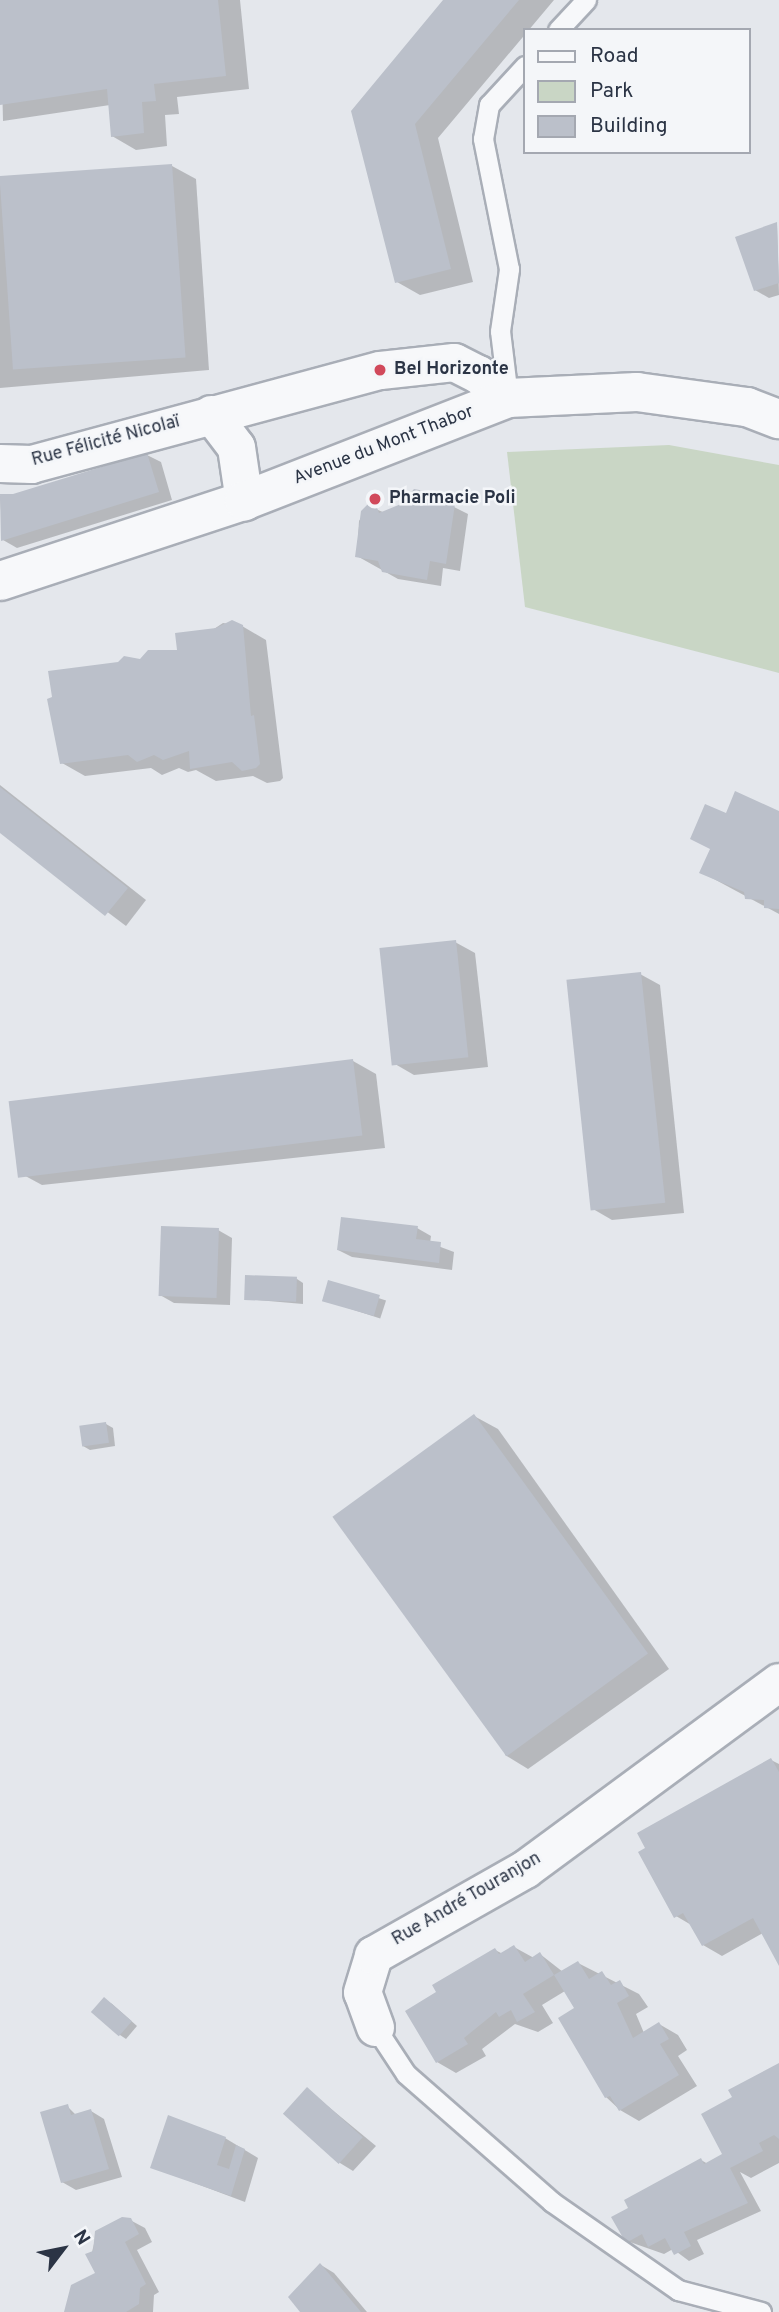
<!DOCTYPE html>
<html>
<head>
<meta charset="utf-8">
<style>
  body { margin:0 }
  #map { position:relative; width:779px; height:2312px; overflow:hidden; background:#e4e7ec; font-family:Overpass,sans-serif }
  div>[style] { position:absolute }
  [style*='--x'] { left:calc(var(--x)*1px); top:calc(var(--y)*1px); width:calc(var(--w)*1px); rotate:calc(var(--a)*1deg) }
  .green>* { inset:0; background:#c9d6c5 }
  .shadow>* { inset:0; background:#0003; transform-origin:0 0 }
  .building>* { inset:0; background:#bbc0ca; transform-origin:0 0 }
  .roads { filter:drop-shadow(2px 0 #a9aeb7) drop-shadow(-2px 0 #a9aeb7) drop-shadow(0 2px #a9aeb7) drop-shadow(0 -2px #a9aeb7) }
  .service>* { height:19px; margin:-9.5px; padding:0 9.5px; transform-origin:9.5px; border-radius:9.5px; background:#f7f8fa }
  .minor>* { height:37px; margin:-18.5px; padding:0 18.5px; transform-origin:18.5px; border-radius:18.5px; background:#f7f8fa }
  .tertiary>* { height:38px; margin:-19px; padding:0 19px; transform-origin:19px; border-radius:19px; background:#f7f8fa }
  .dots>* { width:19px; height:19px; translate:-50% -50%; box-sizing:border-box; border:4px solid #f4f6f9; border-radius:50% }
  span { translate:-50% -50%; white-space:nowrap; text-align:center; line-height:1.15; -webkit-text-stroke:5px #f4f6f9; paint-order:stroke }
  .poi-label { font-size:18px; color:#2b3445; font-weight:700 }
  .left { translate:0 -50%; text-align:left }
  .street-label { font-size:18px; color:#2b3445 }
  .legend { position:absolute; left:523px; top:28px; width:228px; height:126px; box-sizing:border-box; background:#f4f6f9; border:2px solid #a4a8b1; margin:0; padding:9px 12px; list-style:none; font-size:21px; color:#2b3445 }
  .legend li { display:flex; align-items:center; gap:14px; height:35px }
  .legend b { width:35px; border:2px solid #a4a8b1 }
  .north { position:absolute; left:28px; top:2214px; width:70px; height:70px; -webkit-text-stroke:5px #f4f6f9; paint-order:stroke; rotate:58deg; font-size:19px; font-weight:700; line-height:28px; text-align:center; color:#2b3445 }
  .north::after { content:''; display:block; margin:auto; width:24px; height:32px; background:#2b3445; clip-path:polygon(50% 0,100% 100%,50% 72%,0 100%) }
</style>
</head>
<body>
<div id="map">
  <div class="green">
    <div style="clip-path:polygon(669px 445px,779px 465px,779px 673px,525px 607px,507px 452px)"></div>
  </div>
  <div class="shadow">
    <div style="clip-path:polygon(0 0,240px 0,249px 89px,177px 97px,179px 114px,165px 115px,167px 146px,136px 150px,112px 136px,110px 105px,3px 121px)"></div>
    <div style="clip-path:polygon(446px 0,554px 0,438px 138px,473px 282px,420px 295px,397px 282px,353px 111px)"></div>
    <div style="clip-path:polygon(172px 166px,196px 179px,209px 370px,0 388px,0 181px)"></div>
    <div style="clip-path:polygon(777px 224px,779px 295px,769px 298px,755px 290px,737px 238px)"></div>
    <div style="clip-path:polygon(147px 455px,161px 462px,172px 500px,17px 548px,3px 540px,0 496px,13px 496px)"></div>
    <div style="clip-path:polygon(424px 492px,468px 514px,460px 571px,443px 568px,441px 586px,398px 579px,357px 556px,359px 521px,369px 506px,385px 513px)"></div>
    <div style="clip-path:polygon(223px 623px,242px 626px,266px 640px,283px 778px,280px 781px,267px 783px,253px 776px,216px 781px,196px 770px,188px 772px,179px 768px,162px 775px,151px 768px,85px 776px,62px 763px,141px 661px,179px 652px)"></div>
    <div style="clip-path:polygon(0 785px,146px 900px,126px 926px,0 831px)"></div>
    <div style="clip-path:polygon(779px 813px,779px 914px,701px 872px,727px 815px)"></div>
    <div style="clip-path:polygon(455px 942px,475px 953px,488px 1067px,414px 1075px,395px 1064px)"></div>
    <div style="clip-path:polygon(640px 974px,660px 985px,684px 1213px,612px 1220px,593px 1209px)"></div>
    <div style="clip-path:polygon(353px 1061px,376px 1074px,385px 1148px,42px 1185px,18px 1172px)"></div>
    <div style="clip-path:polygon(417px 1228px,431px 1236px,430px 1243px,454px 1252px,452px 1270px,352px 1257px,338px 1250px)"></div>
    <div style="clip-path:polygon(218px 1230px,232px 1238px,230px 1305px,174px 1303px,160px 1295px)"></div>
    <div style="clip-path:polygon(297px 1279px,303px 1283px,303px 1304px,246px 1299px)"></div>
    <div style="left:329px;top:1282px;width:60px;height:19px;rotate:18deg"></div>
    <div style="clip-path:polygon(474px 1416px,498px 1429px,669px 1669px,528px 1769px,505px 1755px)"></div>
    <div style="clip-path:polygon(106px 1424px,113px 1428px,115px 1446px,90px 1450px,83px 1446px)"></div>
    <div style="clip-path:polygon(771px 1760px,779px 1764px,779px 1962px,763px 1933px,722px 1956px,703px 1945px,693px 1926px,676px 1916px)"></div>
    <div style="clip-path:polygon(514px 1947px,534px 1958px,540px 1954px,563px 1972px,578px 1963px,639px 1994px,648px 2007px,636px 2014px,644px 2033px,659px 2024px,678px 2035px,687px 2050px,678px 2056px,697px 2086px,639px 2121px,620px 2110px,606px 2097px,576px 2009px,565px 1991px,542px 2005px,553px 2023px,538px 2032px,515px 2024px,482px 2049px,486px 2056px,456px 2073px,437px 2062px,439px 1993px,495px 1950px,503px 1954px)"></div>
    <div style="clip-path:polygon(111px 2003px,137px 2026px,126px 2039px,120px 2035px)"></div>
    <div style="clip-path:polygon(779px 2065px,779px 2163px,751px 2178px,740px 2172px,761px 2211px,697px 2240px,704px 2254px,689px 2261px,673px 2249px,664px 2254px,627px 2241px,701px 2160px,708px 2164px,722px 2156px,735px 2098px)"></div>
    <div style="clip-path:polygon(307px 2089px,376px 2146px,353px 2171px,340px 2163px)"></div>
    <div style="clip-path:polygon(67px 2106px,76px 2115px,91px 2111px,104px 2119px,122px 2177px,76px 2190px,62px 2182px)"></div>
    <div style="clip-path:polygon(225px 2138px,258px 2158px,245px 2202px,152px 2167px)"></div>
    <div style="clip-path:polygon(130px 2220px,145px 2228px,152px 2242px,137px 2250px,159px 2292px,154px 2295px,153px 2312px,66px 2312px,97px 2274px,92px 2252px,97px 2232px)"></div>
    <div style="clip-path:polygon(321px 2265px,334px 2273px,367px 2312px,302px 2312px)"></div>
  </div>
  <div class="building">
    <div style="clip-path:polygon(0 0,218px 0,226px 76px,154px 84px,156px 101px,142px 102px,144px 133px,111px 137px,107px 89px,0 105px)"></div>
    <div style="clip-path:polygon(443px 0,519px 0,415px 124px,451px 269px,395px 283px,351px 111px)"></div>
    <div style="left:172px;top:164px;width:194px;height:173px;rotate:86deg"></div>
    <div style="clip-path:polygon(777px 222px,779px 283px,754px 291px,735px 237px)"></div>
    <div style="clip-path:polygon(147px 453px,159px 492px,1px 541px,0 494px,13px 494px)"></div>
    <div style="clip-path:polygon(414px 489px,425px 491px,427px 499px,455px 504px,446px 564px,430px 561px,427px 580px,382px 572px,378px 561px,355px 557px,361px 511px,368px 504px,376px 505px,379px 513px,401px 504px)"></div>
    <div style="clip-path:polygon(232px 620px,243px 625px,251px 716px,254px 715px,260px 764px,256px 768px,242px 771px,232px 762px,190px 769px,189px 751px,163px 760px,154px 755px,137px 762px,128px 755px,60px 764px,47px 699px,52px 697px,48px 671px,118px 662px,124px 656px,140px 659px,148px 650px,177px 650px,175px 633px,216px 628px)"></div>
    <div style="clip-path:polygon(0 787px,128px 888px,105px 916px,0 833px)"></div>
    <div style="clip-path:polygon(735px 791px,779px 811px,779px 909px,764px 908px,764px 900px,745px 899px,744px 892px,699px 873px,710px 849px,690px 839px,705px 804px,726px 813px)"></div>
    <div style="left:456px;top:940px;width:118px;height:77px;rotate:84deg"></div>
    <div style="left:641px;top:972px;width:232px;height:75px;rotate:84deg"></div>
    <div style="left:353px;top:1059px;width:77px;height:347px;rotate:83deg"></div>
    <div style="clip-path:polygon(341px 1217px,418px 1226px,416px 1239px,441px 1242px,439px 1263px,337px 1250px)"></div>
    <div style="left:161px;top:1226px;width:58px;height:70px;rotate:2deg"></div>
    <div style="left:245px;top:1275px;width:52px;height:25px;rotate:2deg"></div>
    <div style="left:328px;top:1280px;width:54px;height:22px;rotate:16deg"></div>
    <div style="left:474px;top:1414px;width:296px;height:175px;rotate:54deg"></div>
    <div style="left:106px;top:1422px;width:21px;height:27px;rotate:82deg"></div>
    <div style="clip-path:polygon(771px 1758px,779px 1772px,779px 1966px,753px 1918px,702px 1946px,683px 1913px,674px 1918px,638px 1852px,645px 1848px,637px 1833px)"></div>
    <div style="clip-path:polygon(514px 1945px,525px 1962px,540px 1952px,554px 1975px,578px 1961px,589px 1979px,602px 1971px,611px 1985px,620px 1980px,629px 1996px,617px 2003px,633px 2038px,659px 2022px,669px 2039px,660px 2044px,679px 2075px,619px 2111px,610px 2096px,605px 2098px,558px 2018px,574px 2008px,554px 1975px,523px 1994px,535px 2012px,517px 2022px,511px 2010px,499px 2017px,496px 2012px,464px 2038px,468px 2044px,436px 2063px,405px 2011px,436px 1992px,432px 1985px,495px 1948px,499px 1954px)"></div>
    <div style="left:104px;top:1997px;width:37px;height:20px;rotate:41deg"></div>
    <div style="clip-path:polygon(779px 2063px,779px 2139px,774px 2135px,759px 2143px,763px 2151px,730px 2168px,748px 2203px,684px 2232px,691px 2246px,674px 2255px,665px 2238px,648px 2247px,642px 2234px,626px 2243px,611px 2217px,628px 2208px,624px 2200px,701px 2158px,704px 2164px,722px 2154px,701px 2114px,732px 2097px,728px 2090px)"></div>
    <div style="left:307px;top:2087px;width:75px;height:36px;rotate:42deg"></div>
    <div style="clip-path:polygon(68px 2104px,71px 2115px,91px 2109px,109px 2169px,61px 2183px,40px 2112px)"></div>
    <div style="clip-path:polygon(168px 2115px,226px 2137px,217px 2165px,229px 2169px,236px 2145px,245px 2149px,231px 2196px,150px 2168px)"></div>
    <div style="clip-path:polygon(122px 2217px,131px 2218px,139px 2234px,125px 2242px,146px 2284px,140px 2288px,139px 2304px,126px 2312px,64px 2312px,71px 2285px,95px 2273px,85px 2254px,93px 2251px,95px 2231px)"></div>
    <div style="clip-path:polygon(320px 2263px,361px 2312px,300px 2312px,288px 2297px)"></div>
  </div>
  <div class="roads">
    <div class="service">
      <div style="--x:558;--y:30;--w:41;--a:-47"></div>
      <div style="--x:508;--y:397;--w:66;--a:-96.9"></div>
      <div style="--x:500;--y:331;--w:63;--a:-81.7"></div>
      <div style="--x:509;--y:269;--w:133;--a:-101.3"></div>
      <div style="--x:483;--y:139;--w:35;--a:-80"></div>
      <div style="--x:489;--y:105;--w:53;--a:-47.3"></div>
      <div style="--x:375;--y:2027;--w:56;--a:56.6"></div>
      <div style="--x:406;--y:2074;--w:194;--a:41.2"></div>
      <div style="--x:552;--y:2202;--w:154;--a:34.9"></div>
      <div style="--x:678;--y:2290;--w:86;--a:14.8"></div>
    </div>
    <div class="minor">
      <div style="--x:211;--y:414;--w:41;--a:52.9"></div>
      <div style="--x:236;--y:447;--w:55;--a:81.6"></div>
      <div style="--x:0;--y:463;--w:31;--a:2"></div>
      <div style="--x:31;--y:464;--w:361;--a:-15.1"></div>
      <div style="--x:380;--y:370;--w:74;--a:-6.2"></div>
      <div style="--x:454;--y:362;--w:27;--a:27"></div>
      <div style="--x:478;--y:374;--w:38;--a:39"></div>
      <div style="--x:375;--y:2027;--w:37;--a:-110"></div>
      <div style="--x:362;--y:1992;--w:39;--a:-73"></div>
      <div style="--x:373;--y:1955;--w:175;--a:-29.5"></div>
      <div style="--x:525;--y:1869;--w:315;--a:-36.4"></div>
    </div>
    <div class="tertiary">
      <div style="--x:0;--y:581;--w:257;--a:-18.2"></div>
      <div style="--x:244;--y:501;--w:283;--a:-21.3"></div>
      <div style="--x:508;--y:398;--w:129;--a:-2.7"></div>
      <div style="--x:637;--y:392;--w:111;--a:7.8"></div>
      <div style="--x:747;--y:407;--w:34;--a:21"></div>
    </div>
  </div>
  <div class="dots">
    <div style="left:380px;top:370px;background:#d1495b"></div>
    <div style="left:375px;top:499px;background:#d1495b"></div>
  </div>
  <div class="poi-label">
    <span class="left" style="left:394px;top:370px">Bel Horizonte</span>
    <span class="left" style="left:389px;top:499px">Pharmacie Poli</span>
  </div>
  <div class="street-label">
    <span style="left:106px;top:442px;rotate:-15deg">Rue Félicité Nicolaï</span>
    <span style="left:384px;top:446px;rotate:-21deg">Avenue du Mont Thabor</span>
    <span style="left:467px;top:1900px;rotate:-30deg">Rue André Touranjon</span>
  </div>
  <ul class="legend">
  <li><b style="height:9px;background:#f7f8fa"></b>Road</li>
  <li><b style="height:19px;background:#c9d6c5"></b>Park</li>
  <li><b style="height:19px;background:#bbc0ca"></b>Building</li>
  </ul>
  <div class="north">N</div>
</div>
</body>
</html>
